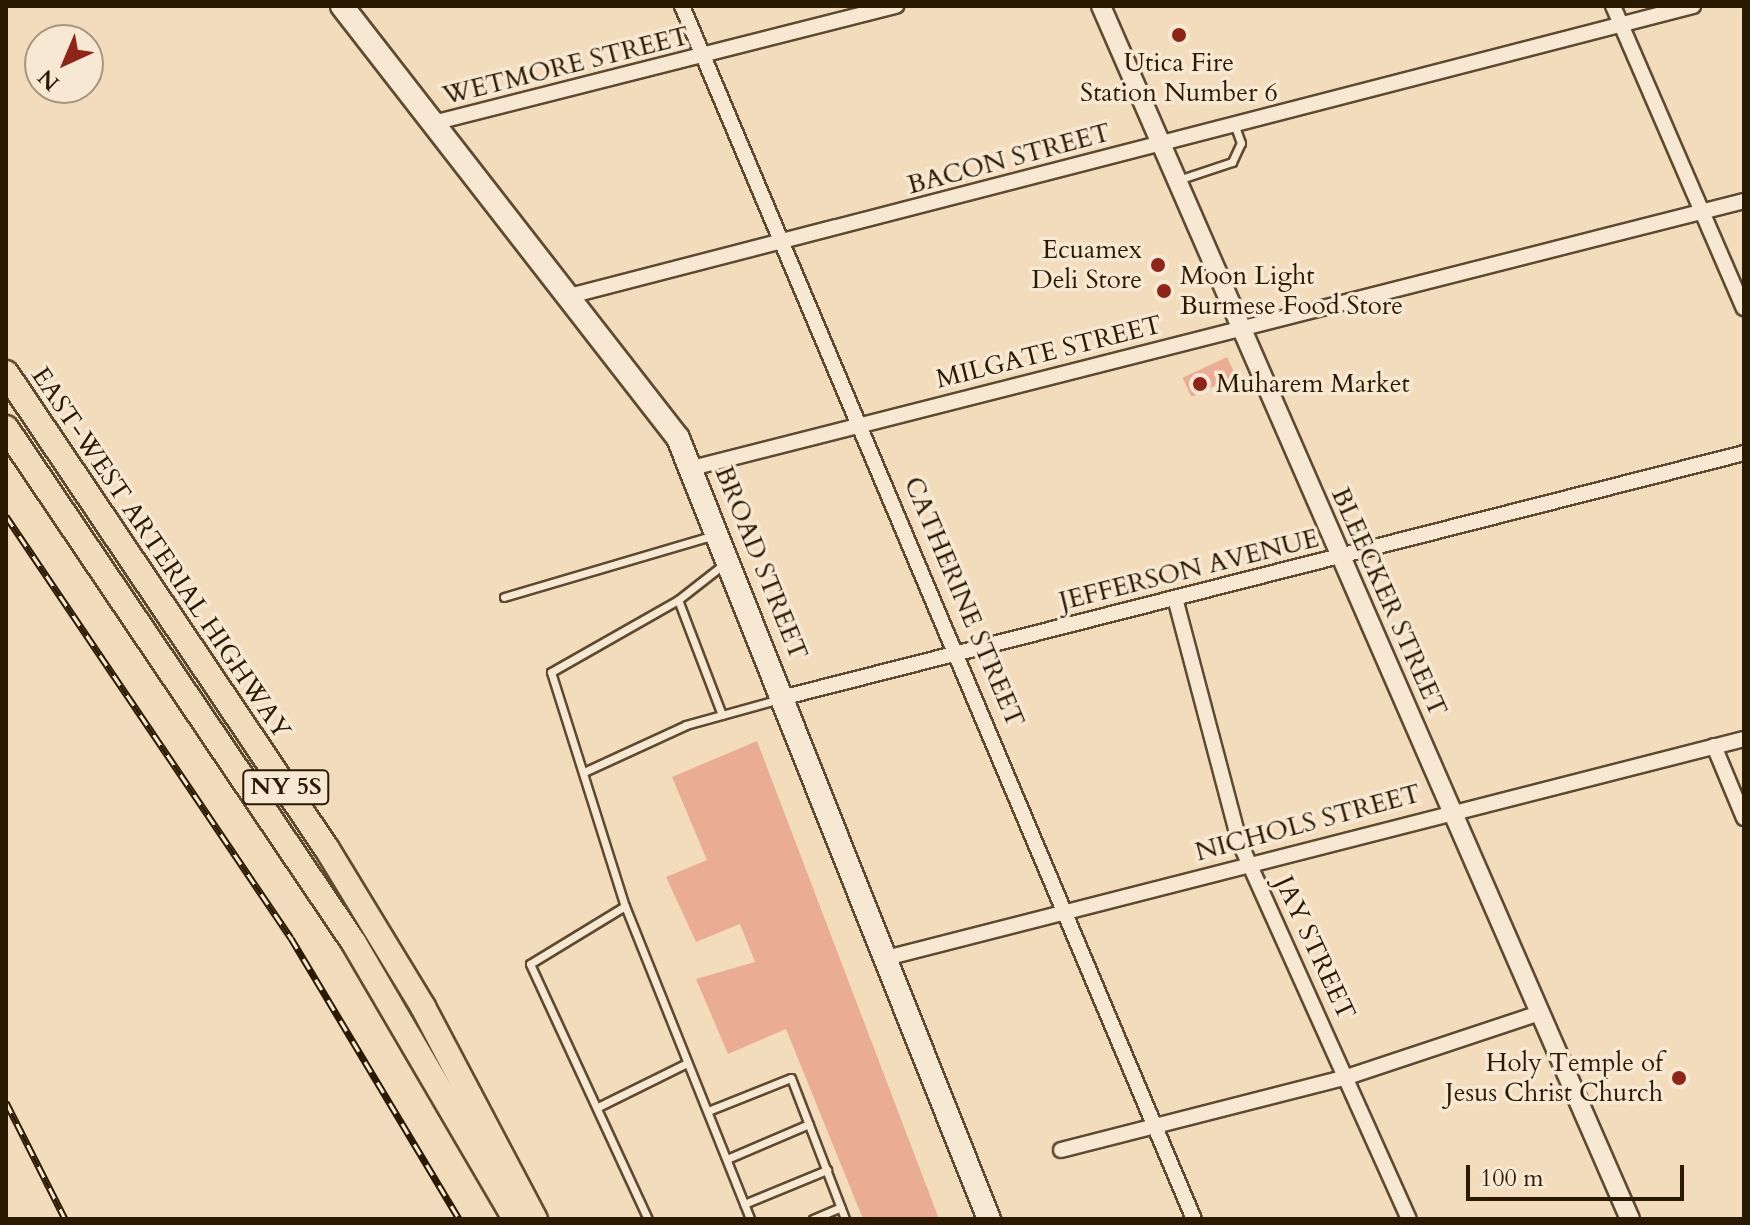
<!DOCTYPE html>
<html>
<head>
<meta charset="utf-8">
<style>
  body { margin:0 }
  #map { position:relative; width:1750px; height:1225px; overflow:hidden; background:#f3dcbb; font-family:Cardo,serif }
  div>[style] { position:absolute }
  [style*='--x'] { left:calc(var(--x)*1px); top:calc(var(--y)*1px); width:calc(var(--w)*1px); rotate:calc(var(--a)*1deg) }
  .building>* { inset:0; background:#eaac93; transform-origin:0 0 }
  .roads { filter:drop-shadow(2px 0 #5d4a30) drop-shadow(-2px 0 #5d4a30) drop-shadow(0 2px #5d4a30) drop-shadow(0 -2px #5d4a30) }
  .service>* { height:7px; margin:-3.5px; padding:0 3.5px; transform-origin:3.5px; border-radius:3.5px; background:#f7e8d3 }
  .minor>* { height:14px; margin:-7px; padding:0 7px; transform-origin:7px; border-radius:7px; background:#f7e8d3 }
  .tertiary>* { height:18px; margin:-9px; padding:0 9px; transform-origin:9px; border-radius:9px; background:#f7e8d3 }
  .secondary>* { height:22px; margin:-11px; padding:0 11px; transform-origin:11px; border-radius:11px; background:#f7e8d3 }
  .primary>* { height:24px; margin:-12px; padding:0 12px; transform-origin:12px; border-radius:12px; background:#f3dcbb }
  .rail>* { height:7px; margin-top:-3.5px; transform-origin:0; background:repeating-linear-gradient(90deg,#f7e8d3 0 12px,#2b1a02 0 24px); box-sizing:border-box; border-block:2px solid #2b1a02 }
  .dots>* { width:22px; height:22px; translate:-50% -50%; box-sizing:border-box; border:4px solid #f7e8d3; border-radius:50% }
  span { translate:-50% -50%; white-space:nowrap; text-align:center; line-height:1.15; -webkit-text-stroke:7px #f7e8d3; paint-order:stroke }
  .shield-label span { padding:2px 6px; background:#f7e8d3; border:2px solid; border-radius:6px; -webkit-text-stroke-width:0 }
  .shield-label { font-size:24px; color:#2b1a02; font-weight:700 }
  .poi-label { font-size:26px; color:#2b1a02 }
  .right { translate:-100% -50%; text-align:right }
  .left { translate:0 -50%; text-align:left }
  .street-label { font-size:26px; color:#2b1a02 }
  .frame { position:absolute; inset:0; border:8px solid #2b1a02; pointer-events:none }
  .north { position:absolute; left:24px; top:24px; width:80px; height:80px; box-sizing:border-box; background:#f7e8d3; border:2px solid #a5967f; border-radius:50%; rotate:224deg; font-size:22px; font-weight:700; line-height:32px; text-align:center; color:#2b1a02 }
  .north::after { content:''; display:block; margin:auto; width:28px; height:36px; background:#8f2418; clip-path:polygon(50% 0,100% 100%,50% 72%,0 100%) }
  .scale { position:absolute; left:1466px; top:1165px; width:218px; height:36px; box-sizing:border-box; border:4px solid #2b1a02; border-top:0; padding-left:10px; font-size:24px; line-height:28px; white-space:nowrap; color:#2b1a02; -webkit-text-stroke:6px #f7e8d3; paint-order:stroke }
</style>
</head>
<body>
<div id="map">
  <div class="building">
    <div style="left:1227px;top:357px;width:21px;height:49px;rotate:65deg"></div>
    <div style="clip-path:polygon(757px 741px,939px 1219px,863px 1219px,786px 1029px,728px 1054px,696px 979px,755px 962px,740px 924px,696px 942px,666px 877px,707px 860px,672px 777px)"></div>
  </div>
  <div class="roads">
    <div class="service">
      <div style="--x:1178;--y:180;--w:57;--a:-18.4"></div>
      <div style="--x:1232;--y:162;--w:21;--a:-65"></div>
      <div style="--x:1241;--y:143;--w:20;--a:-110"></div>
      <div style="--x:504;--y:597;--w:219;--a:-16.4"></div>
      <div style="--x:678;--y:600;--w:146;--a:150.4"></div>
      <div style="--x:551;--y:672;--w:245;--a:72.5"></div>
      <div style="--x:625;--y:906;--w:337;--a:68.2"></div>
      <div style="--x:722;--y:715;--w:123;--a:-110.9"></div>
      <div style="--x:678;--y:600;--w:58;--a:-38"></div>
      <div style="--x:584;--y:772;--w:112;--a:-24.7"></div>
      <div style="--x:686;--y:725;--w:98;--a:-15.5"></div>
      <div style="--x:625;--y:906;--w:111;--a:148.6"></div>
      <div style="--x:530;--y:964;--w:281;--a:65.2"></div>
      <div style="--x:598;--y:1107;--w:99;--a:-26.3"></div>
      <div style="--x:708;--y:1111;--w:89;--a:-21.7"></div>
      <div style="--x:791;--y:1078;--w:151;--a:69"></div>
      <div style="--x:727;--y:1159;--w:89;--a:-23.1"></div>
      <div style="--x:744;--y:1204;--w:90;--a:-22.3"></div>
      <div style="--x:813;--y:1219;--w:30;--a:-23"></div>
    </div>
    <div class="minor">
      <div style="--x:682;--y:6;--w:1317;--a:67.12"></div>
      <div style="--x:1613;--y:6;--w:329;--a:66.6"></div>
      <div style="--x:433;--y:123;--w:478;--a:-14.2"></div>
      <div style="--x:569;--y:296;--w:1161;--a:-14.47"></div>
      <div style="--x:692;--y:468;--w:1085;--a:-14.24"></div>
      <div style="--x:1175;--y:598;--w:251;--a:75.2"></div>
      <div style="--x:1239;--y:841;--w:414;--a:65.8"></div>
      <div style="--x:785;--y:697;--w:990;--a:-14.27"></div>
      <div style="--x:1714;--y:746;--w:78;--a:67.4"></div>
      <div style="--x:886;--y:958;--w:886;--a:-14.32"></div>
      <div style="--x:1061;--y:1150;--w:295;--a:-14.3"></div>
      <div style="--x:1347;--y:1077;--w:202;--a:-18.4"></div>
    </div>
    <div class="tertiary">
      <div style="--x:1101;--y:6;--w:1323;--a:66.44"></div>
    </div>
    <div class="secondary">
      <div style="--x:342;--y:6;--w:547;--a:52.13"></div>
      <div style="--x:678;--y:438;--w:841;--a:68.29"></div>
    </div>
    <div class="primary">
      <div style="--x:6;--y:373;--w:574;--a:56.01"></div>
      <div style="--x:327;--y:849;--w:185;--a:58.7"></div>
      <div style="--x:423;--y:1007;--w:240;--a:62.2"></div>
      <div style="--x:6;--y:428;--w:622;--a:55.95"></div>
      <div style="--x:354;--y:943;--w:320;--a:59.7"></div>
    </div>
  </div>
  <div class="rail">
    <div style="--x:6;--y:516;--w:509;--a:55.97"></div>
    <div style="--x:291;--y:938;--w:327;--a:59.1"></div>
    <div style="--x:6;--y:1102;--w:131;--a:63.2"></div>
  </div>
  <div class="dots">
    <div style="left:1179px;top:35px;background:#8f2418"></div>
    <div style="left:1158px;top:265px;background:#8f2418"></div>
    <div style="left:1164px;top:291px;background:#8f2418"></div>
    <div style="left:1200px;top:384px;background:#8f2418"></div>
    <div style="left:1679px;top:1078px;background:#8f2418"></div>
  </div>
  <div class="shield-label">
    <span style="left:286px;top:787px">NY 5S</span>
  </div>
  <div class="poi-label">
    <span style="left:1179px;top:78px">Utica Fire<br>Station Number 6</span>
    <span class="right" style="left:1142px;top:265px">Ecuamex<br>Deli Store</span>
    <span class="left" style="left:1180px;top:291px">Moon Light<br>Burmese Food Store</span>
    <span class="left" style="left:1216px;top:384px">Muharem Market</span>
    <span class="right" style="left:1663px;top:1078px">Holy Temple of<br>Jesus Christ Church</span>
  </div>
  <div class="street-label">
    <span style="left:566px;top:66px;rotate:-14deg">WETMORE STREET</span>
    <span style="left:1009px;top:159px;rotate:-15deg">BACON STREET</span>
    <span style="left:1049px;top:352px;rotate:-14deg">MILGATE STREET</span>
    <span style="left:161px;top:553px;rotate:56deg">EAST-WEST ARTERIAL HIGHWAY</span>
    <span style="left:761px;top:563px;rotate:68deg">BROAD STREET</span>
    <span style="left:1189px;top:570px;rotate:-14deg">JEFFERSON AVENUE</span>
    <span style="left:964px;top:602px;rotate:67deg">CATHERINE STREET</span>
    <span style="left:1389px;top:602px;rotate:66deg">BLEECKER STREET</span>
    <span style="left:1308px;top:823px;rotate:-15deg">NICHOLS STREET</span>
    <span style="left:1315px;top:948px;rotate:65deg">JAY STREET</span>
  </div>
  <div class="frame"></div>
  <div class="north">N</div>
  <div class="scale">100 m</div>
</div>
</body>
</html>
